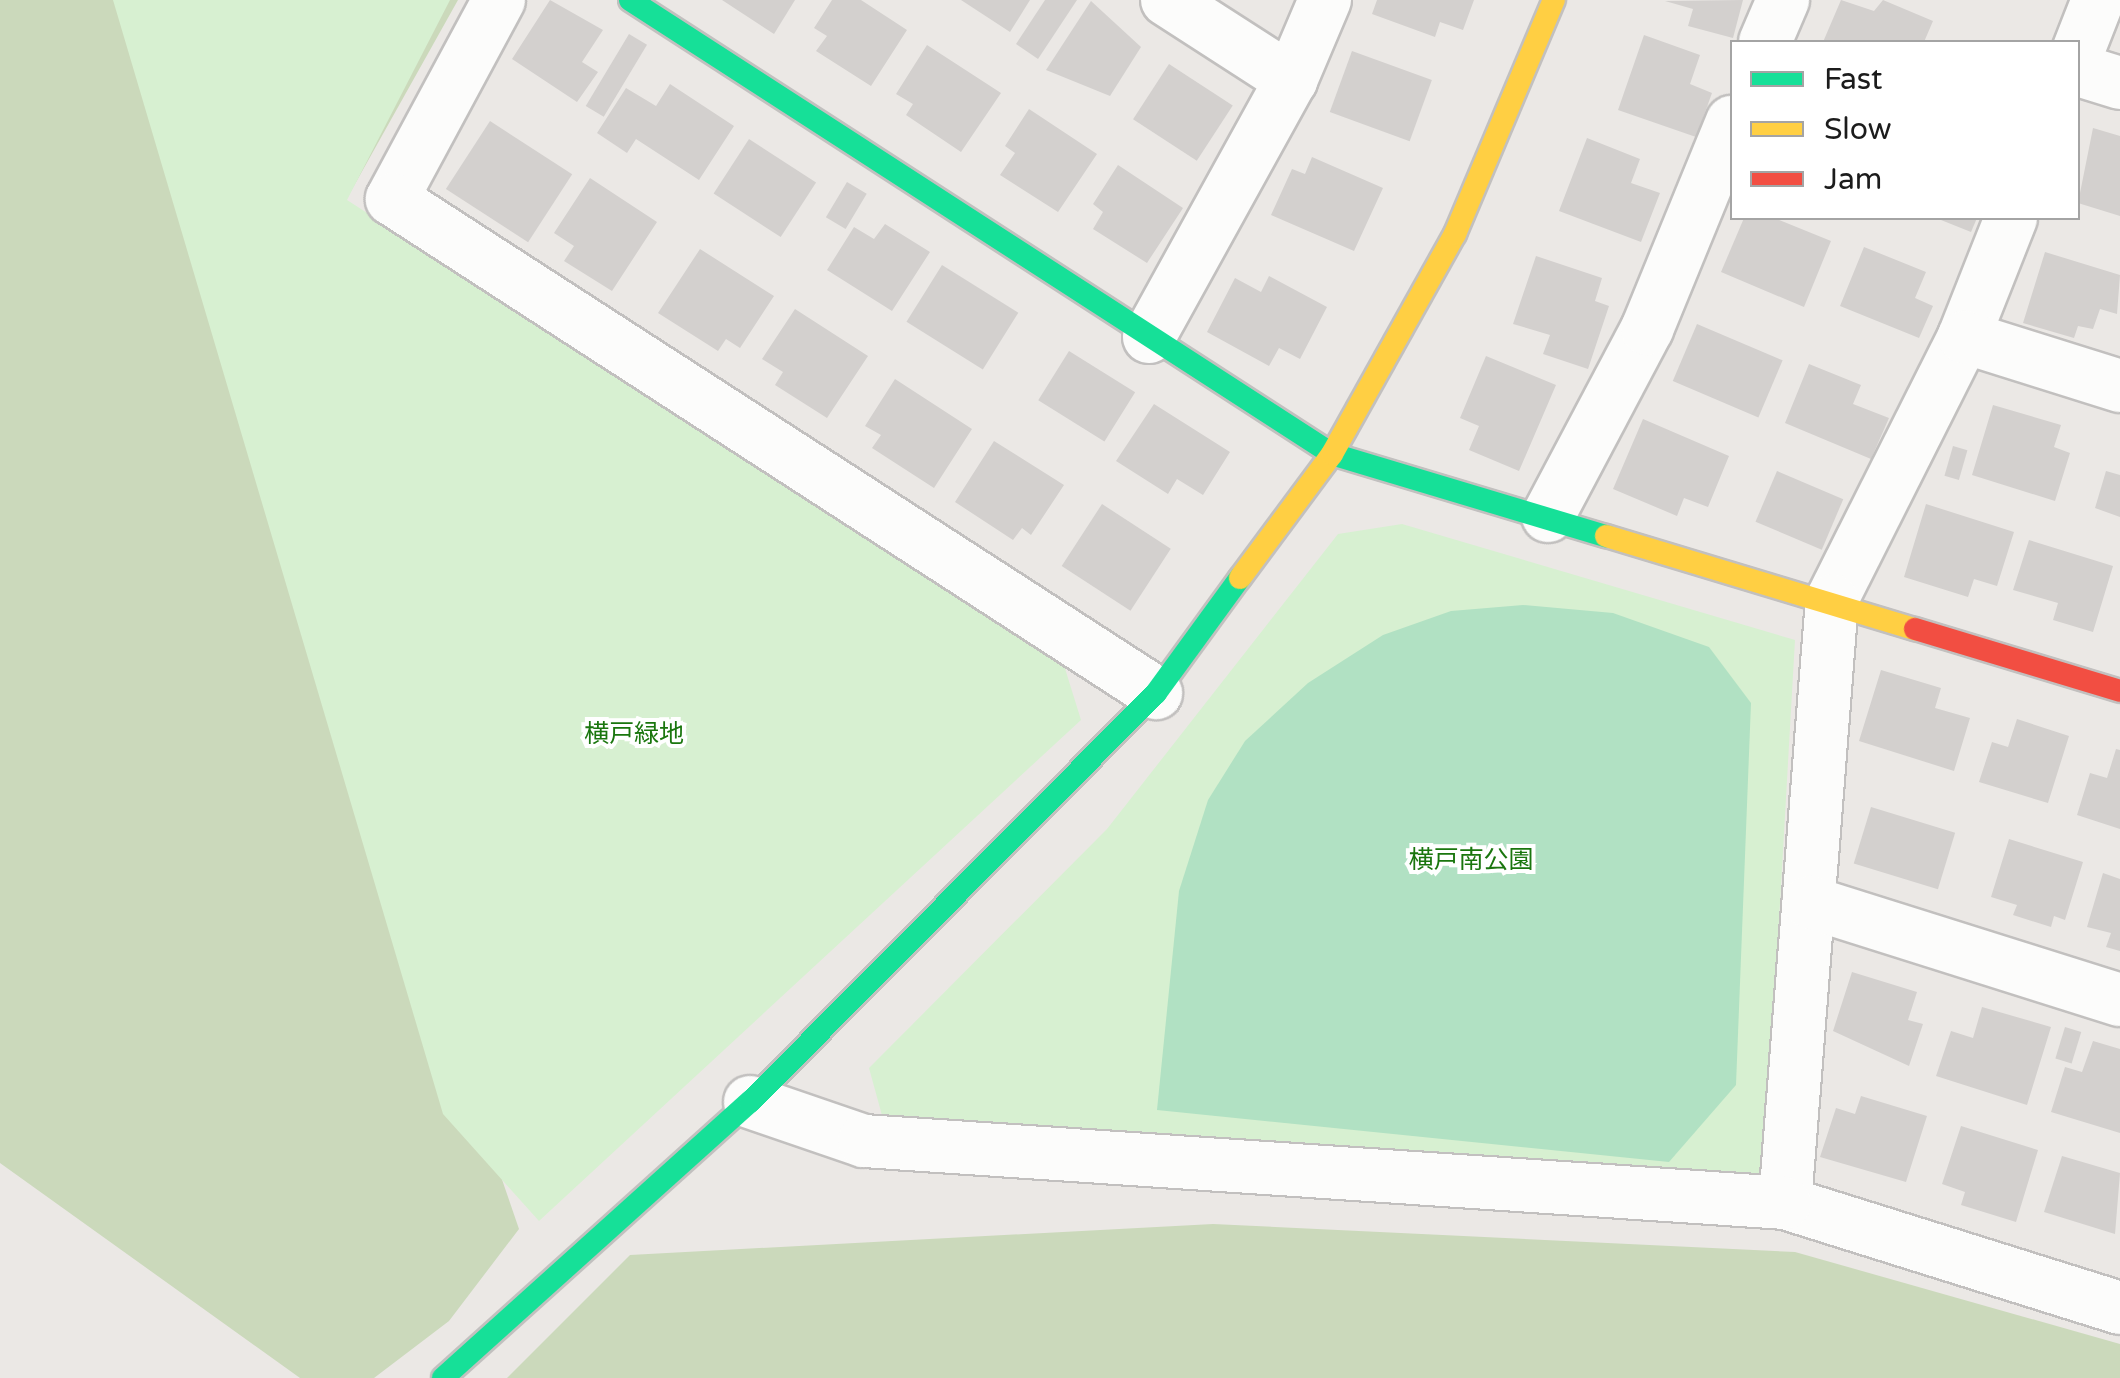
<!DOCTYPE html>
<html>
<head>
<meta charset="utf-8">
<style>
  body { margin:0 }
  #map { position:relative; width:2120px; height:1378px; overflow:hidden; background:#ebe8e5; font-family:"Varela Round","Noto Sans JP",sans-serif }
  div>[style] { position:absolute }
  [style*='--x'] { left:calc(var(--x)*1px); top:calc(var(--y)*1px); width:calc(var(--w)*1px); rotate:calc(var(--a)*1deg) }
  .forest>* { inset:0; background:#cbd9bb }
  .park>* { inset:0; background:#d7f0d1 }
  .pitch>* { inset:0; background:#b1e1c3 }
  .building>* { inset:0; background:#d3d0ce; transform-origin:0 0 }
  .roads { filter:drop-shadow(2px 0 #c2c0bf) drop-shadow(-2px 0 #c2c0bf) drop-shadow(0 2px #c2c0bf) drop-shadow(0 -2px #c2c0bf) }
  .street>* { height:52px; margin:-26px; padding:0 26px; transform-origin:26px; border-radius:26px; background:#fcfcfb }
  .fast>* { height:22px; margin:-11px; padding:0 11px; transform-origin:11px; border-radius:11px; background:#16e098 }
  .slow>* { height:22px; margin:-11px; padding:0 11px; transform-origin:11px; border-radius:11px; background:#ffcf43 }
  .jam>* { height:22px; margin:-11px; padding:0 11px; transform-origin:11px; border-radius:11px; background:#f24e42 }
  span { translate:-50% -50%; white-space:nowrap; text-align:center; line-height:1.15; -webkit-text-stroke:8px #fff; paint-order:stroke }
  .park-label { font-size:25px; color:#1a760e }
  .legend { position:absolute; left:1730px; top:40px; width:350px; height:180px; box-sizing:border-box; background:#fff; border:2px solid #a4a4a4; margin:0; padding:12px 18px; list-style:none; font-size:30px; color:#1c1c1c }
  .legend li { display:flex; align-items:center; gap:20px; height:50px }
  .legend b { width:50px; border:2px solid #a4a4a4 }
</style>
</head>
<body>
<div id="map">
  <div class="forest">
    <div style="clip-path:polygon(0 0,458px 0,346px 200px,391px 857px,519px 1229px,449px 1321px,374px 1378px,300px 1378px,0 1163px)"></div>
    <div style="clip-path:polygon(1213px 1224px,1795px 1252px,2120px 1344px,2120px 1378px,507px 1378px,630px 1255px)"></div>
  </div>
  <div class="park">
    <div style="clip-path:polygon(113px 0,450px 0,347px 200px,1063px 662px,1081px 720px,539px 1221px,443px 1114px)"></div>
    <div style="clip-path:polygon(1402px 524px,1795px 640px,1764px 1184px,883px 1119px,869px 1068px,1107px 829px,1338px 534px)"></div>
  </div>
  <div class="pitch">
    <div style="clip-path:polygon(1523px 605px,1613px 613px,1709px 647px,1751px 703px,1736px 1085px,1669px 1162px,1157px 1110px,1179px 891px,1208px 800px,1245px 741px,1308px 683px,1383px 635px,1451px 611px)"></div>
  </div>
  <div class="building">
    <div style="clip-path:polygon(550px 0,603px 30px,582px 62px,598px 72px,577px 102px,512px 59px)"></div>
    <div style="clip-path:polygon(722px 0,795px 0,774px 34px)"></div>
    <div style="clip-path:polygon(832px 0,861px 0,907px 30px,871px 86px,816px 51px,827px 36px,814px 28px)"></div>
    <div style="clip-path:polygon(961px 0,1030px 0,1010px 32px)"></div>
    <div style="clip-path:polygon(1045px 0,1077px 0,1038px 59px,1016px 44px)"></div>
    <div style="clip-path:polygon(1377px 0,1474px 0,1463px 30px,1440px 22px,1435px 37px,1372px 14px)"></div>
    <div style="clip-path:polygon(1743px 0,1733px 38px,1688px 26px,1693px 9px,1665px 1px)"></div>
    <div style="clip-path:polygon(1841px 0,1874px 11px,1883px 0,1933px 21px,1924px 42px,1823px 42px)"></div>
    <div style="clip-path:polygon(1091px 1px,1141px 47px,1110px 96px,1046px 70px)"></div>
    <div style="left:629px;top:34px;width:21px;height:84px;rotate:31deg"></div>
    <div style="clip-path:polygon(1644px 35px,1700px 55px,1690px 84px,1712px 93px,1696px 137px,1618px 110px)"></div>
    <div style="clip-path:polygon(927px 45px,1001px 93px,961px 152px,906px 115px,913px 104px,896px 94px)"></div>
    <div style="left:1352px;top:51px;width:85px;height:65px;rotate:20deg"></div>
    <div style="left:1169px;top:64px;width:76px;height:66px;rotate:33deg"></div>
    <div style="clip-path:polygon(670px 84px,734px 126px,699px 180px,636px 139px,627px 153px,597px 133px,626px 88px,656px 106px)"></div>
    <div style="clip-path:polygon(1029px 109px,1097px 154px,1058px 212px,1000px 175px,1015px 153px,1005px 146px)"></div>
    <div style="left:490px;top:121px;width:98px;height:81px;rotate:33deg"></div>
    <div style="clip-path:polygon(2093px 128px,2120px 136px,2120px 216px,2078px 203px)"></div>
    <div style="clip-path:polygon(1587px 138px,1640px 159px,1631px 183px,1660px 193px,1641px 242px,1559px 211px)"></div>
    <div style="left:749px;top:139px;width:80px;height:65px;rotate:33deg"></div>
    <div style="clip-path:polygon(1312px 157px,1383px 188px,1354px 251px,1271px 215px,1292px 169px,1305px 174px)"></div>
    <div style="clip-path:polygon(1118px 165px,1183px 208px,1147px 263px,1093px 229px,1103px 212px,1093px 204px)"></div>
    <div style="clip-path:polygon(590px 178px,657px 222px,612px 291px,564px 261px,574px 246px,554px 233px)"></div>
    <div style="left:847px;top:182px;width:23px;height:41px;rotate:31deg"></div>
    <div style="clip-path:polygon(1744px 218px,1774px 218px,1831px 241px,1804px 307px,1721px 272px)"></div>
    <div style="clip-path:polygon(1936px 218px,1977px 218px,1971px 232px)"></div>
    <div style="clip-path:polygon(885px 224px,930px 252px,892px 311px,827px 270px,854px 227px,874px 239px)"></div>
    <div style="clip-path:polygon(1864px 247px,1926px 272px,1915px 298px,1933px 306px,1919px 338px,1840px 306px)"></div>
    <div style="clip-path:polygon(700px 249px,774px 296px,740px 348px,726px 339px,718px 351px,658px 313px)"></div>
    <div style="clip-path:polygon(2045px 252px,2120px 275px,2117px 314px,2100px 309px,2093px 329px,2078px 326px,2074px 338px,2023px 323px)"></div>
    <div style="clip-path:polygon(1536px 256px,1602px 278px,1595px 301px,1609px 306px,1588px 369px,1543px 354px,1550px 335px,1513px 324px)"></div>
    <div style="left:942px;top:265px;width:90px;height:67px;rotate:32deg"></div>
    <div style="clip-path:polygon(1269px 276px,1327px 307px,1300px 359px,1279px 348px,1269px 366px,1207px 332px,1235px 278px,1261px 292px)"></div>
    <div style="clip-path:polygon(795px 309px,868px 356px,827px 418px,775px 385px,783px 372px,762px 359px)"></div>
    <div style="left:1697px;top:324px;width:93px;height:62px;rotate:23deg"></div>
    <div style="left:1069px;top:351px;width:78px;height:58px;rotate:32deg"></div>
    <div style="clip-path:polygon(1486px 356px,1556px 385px,1519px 471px,1469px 450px,1479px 426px,1460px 418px)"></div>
    <div style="clip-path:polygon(1809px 364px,1861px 385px,1853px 404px,1889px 418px,1871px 459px,1785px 423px)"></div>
    <div style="clip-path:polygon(895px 379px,972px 429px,934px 488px,872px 448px,881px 435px,865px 426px)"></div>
    <div style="clip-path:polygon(1154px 404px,1230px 452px,1203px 495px,1177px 479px,1168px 494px,1116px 461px)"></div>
    <div style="clip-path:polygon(1993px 405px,2061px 425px,2054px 447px,2070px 453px,2055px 501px,1972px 475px)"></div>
    <div style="clip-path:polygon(1643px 419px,1729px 456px,1708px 507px,1684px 498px,1677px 516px,1613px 489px)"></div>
    <div style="clip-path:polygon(994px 441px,1064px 485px,1031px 535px,1022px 528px,1013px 540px,955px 502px)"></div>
    <div style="left:1953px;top:446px;width:15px;height:31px;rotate:16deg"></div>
    <div style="left:1777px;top:471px;width:72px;height:55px;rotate:23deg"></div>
    <div style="clip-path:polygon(2106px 471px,2120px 475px,2120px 517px,2095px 508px)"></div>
    <div style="left:1102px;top:504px;width:82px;height:74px;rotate:33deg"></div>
    <div style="clip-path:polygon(1926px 504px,2014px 532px,1997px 586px,1974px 579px,1968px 597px,1904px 577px)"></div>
    <div style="clip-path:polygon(2029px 540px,2113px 566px,2093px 632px,2053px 620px,2058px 603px,2013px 590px)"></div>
    <div style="clip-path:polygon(1881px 670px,1941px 688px,1935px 708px,1970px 718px,1954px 771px,1859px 741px)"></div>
    <div style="clip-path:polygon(2017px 719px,2069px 736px,2048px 803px,1979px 782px,1992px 742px,2008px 747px)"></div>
    <div style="clip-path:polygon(2116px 749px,2120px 750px,2120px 829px,2077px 815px,2090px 773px,2107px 778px)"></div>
    <div style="left:1871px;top:807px;width:88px;height:59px;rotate:17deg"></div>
    <div style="clip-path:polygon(2009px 839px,2083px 862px,2065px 920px,2054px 916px,2051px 927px,2013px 915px,2017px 905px,1991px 897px)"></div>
    <div style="clip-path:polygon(2103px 873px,2120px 879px,2120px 951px,2106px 947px,2111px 933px,2087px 927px)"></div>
    <div style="clip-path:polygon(1852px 972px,1917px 992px,1908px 1020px,1923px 1024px,1909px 1066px,1833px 1031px)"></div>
    <div style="clip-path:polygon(1982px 1007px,2051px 1027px,2027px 1105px,1936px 1076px,1951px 1031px,1973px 1038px)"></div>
    <div style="left:2065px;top:1027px;width:17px;height:33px;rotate:17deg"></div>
    <div style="clip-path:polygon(2093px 1041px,2120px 1049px,2120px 1133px,2051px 1112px,2065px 1067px,2082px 1072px)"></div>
    <div style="clip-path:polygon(1861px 1096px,1927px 1116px,1906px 1182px,1820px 1157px,1836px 1108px,1855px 1114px)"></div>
    <div style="clip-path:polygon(1961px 1126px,2038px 1150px,2016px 1222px,1961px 1205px,1965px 1192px,1942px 1184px)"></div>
    <div style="clip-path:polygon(2062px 1156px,2120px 1173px,2115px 1234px,2044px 1212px)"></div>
  </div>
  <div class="roads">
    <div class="street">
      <div style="--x:499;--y:0;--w:226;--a:118.3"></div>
      <div style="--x:392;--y:199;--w:910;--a:32.89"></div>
      <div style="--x:1167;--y:0;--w:148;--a:32.8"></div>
      <div style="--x:1765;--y:42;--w:46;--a:-66.8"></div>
      <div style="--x:2078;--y:51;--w:55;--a:-68.6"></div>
      <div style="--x:2078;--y:70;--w:44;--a:17.2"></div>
      <div style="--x:2011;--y:218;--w:128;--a:111.6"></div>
      <div style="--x:1964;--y:337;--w:294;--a:116.7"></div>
      <div style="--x:1832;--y:600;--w:605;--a:94.46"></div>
      <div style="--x:1785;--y:1203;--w:351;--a:17.4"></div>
      <div style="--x:1149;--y:337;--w:294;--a:-61.1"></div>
      <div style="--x:1291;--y:80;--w:87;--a:-67"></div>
      <div style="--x:1964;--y:337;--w:164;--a:17.4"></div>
      <div style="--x:1548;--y:516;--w:212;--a:-62.1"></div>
      <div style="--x:1647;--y:329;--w:224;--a:-67.7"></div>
      <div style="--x:1809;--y:902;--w:326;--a:17.5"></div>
      <div style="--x:750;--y:1102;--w:120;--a:18.9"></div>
      <div style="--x:864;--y:1141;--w:923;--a:3.85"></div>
    </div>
    <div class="fast">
      <div style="--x:630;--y:0;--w:836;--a:32.89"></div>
      <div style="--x:1332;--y:454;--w:286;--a:16.7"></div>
      <div style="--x:443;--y:1378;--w:413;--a:-42"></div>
      <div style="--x:750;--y:1102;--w:576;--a:-45.21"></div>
      <div style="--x:1156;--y:693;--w:142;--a:-53.9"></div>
    </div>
    <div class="slow">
      <div style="--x:1606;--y:536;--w:323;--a:16.8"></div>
      <div style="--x:1240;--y:578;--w:154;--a:-53.4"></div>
      <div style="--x:1332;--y:454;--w:252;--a:-60.8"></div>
      <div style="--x:1455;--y:234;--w:254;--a:-67.1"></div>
    </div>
    <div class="jam">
      <div style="--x:1915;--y:629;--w:214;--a:16.8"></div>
    </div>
  </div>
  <div class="park-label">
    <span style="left:634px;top:734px">横戸緑地</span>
    <span style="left:1471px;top:860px">横戸南公園</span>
  </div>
  <ul class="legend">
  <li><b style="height:12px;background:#16e098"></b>Fast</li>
  <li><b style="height:12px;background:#ffcf43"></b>Slow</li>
  <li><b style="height:12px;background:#f24e42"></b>Jam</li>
  </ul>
</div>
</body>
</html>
